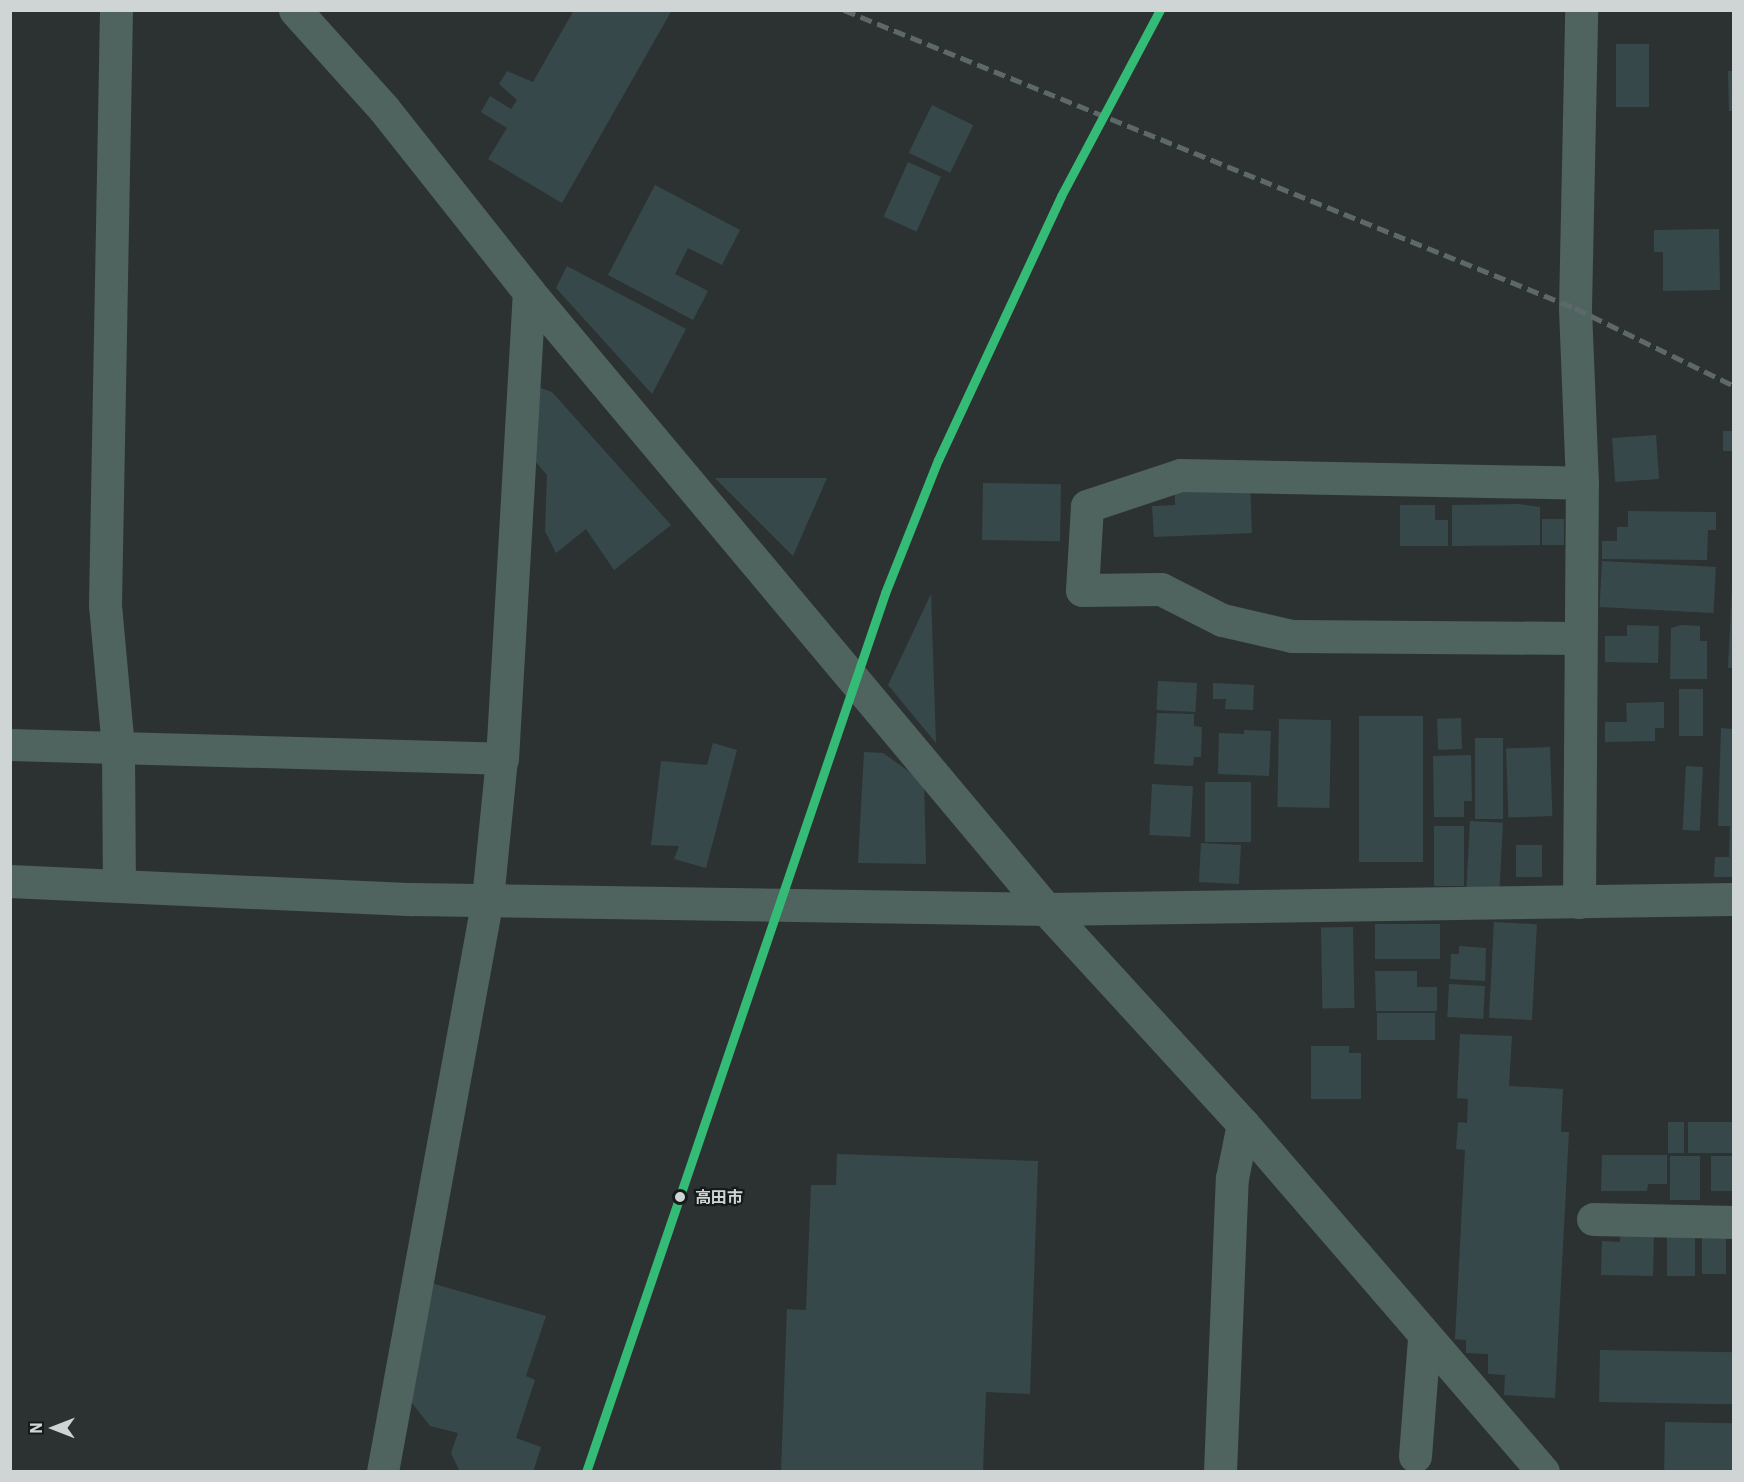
<!DOCTYPE html>
<html>
<head>
<meta charset="utf-8">
<style>
  body { margin:0 }
  #map { position:relative; width:1744px; height:1482px; overflow:hidden; background:#2c3232; font-family:"IBM Plex Sans","Noto Sans JP",sans-serif }
  div>[style] { position:absolute }
  [style*='--x'] { left:calc(var(--x)*1px); top:calc(var(--y)*1px); width:calc(var(--w)*1px); rotate:calc(var(--a)*1deg) }
  .building>* { inset:0; background:#37484b; transform-origin:0 0 }
  .pedestrian>* { height:32px; margin:-16px; padding:0 16px; transform-origin:16px; border-radius:16px; background:#4f635f }
  .minor>* { height:33px; margin:-16.5px; padding:0 16.5px; transform-origin:16.5px; border-radius:16.5px; background:#4f635f }
  .rail>* { height:4.5px; margin-top:-2.25px; transform-origin:0; background:repeating-linear-gradient(90deg,#5d6968 0 12px,transparent 0 18px) }
  .rail-1>* { height:9px; margin:-4.5px; padding:0 4.5px; transform-origin:4.5px; border-radius:4.5px; background:#34bb76 }
  .dots>* { width:16px; height:16px; translate:-50% -50%; box-sizing:border-box; border:3px solid #161a1a; border-radius:50% }
  span { translate:-50% -50%; white-space:nowrap; text-align:center; line-height:1.15; -webkit-text-stroke:4.5px #161a1a; paint-order:stroke }
  .stop-label { font-size:16px; color:#cfd5d5; font-weight:700 }
  .left { translate:0 -50%; text-align:left }
  .frame { position:absolute; inset:0; border:12px solid #cfd5d5; pointer-events:none }
  .north { position:absolute; left:24px; top:1398px; width:60px; height:60px; -webkit-text-stroke:4px #161a1a; paint-order:stroke; rotate:270deg; font-size:16px; font-weight:700; line-height:24px; text-align:center; color:#cfd5d5 }
  .north::after { content:''; display:block; margin:auto; width:21px; height:27px; background:#cfd5d5; clip-path:polygon(50% 0,100% 100%,50% 72%,0 100%) }
</style>
</head>
<body>
<div id="map">
  <div class="building">
    <div style="clip-path:polygon(574px 10px,672px 10px,562px 203px,488px 159px,507px 128px,481px 112px,490px 96px,511px 109px,517px 100px,499px 84px,507px 71px,533px 82px)"></div>
    <div style="left:1616px;top:44px;width:33px;height:63px"></div>
    <div style="clip-path:polygon(1728px 71px,1734px 71px,1734px 111px,1729px 111px)"></div>
    <div style="left:932px;top:105px;width:46px;height:53px;rotate:26deg"></div>
    <div style="left:908px;top:162px;width:36px;height:60px;rotate:24deg"></div>
    <div style="clip-path:polygon(655px 185px,740px 230px,722px 265px,688px 248px,675px 274px,708px 291px,693px 320px,608px 275px)"></div>
    <div style="clip-path:polygon(1719px 229px,1720px 290px,1663px 291px,1663px 252px,1654px 252px,1654px 230px)"></div>
    <div style="clip-path:polygon(567px 266px,686px 329px,652px 394px,556px 288px)"></div>
    <div style="clip-path:polygon(532px 385px,552px 392px,671px 525px,614px 570px,586px 529px,556px 553px,545px 531px,547px 475px,521px 445px)"></div>
    <div style="left:1723px;top:431px;width:11px;height:20px"></div>
    <div style="left:1656px;top:435px;width:44px;height:44px;rotate:86deg"></div>
    <div style="clip-path:polygon(715px 478px,827px 478px,793px 556px)"></div>
    <div style="left:983px;top:483px;width:78px;height:57px;rotate:1deg"></div>
    <div style="clip-path:polygon(1250px 484px,1252px 533px,1154px 537px,1152px 506px,1175px 505px,1175px 486px)"></div>
    <div style="clip-path:polygon(1519px 504px,1540px 507px,1540px 545px,1452px 546px,1452px 505px)"></div>
    <div style="clip-path:polygon(1400px 505px,1435px 505px,1435px 520px,1448px 520px,1448px 546px,1400px 546px)"></div>
    <div style="clip-path:polygon(1628px 511px,1716px 512px,1716px 530px,1708px 530px,1707px 560px,1602px 559px,1602px 541px,1617px 541px,1617px 527px,1628px 527px)"></div>
    <div style="left:1542px;top:519px;width:22px;height:26px"></div>
    <div style="left:1602px;top:561px;width:114px;height:46px;rotate:3deg"></div>
    <div style="clip-path:polygon(1732px 585px,1734px 585px,1734px 668px,1728px 668px)"></div>
    <div style="clip-path:polygon(931px 594px,936px 743px,888px 685px)"></div>
    <div style="clip-path:polygon(1627px 625px,1659px 626px,1658px 663px,1605px 662px,1605px 636px,1627px 636px)"></div>
    <div style="clip-path:polygon(1681px 625px,1700px 626px,1700px 641px,1707px 641px,1707px 679px,1670px 679px,1671px 628px)"></div>
    <div style="left:1158px;top:681px;width:39px;height:29px;rotate:3deg"></div>
    <div style="clip-path:polygon(1213px 683px,1254px 685px,1253px 710px,1225px 709px,1226px 699px,1213px 699px)"></div>
    <div style="left:1679px;top:689px;width:24px;height:47px"></div>
    <div style="clip-path:polygon(1664px 702px,1664px 728px,1655px 728px,1655px 741px,1605px 742px,1605px 722px,1627px 722px,1626px 703px)"></div>
    <div style="clip-path:polygon(1157px 713px,1194px 714px,1194px 726px,1202px 727px,1201px 757px,1194px 757px,1193px 766px,1154px 764px)"></div>
    <div style="left:1359px;top:716px;width:64px;height:146px"></div>
    <div style="left:1461px;top:718px;width:31px;height:24px;rotate:88deg"></div>
    <div style="left:1279px;top:719px;width:52px;height:88px;rotate:1deg"></div>
    <div style="clip-path:polygon(1721px 728px,1734px 729px,1734px 877px,1714px 877px,1715px 857px,1729px 857px,1730px 826px,1718px 826px)"></div>
    <div style="clip-path:polygon(1244px 730px,1271px 731px,1269px 776px,1218px 774px,1219px 733px,1244px 734px)"></div>
    <div style="left:1475px;top:738px;width:28px;height:81px"></div>
    <div style="clip-path:polygon(713px 743px,737px 750px,706px 868px,674px 859px,679px 846px,651px 845px,661px 761px,707px 765px)"></div>
    <div style="left:1550px;top:747px;width:69px;height:44px;rotate:88deg"></div>
    <div style="clip-path:polygon(864px 752px,883px 753px,924px 782px,926px 864px,858px 863px)"></div>
    <div style="clip-path:polygon(1471px 755px,1472px 801px,1464px 801px,1464px 817px,1434px 817px,1433px 756px)"></div>
    <div style="left:1686px;top:766px;width:17px;height:64px;rotate:3deg"></div>
    <div style="left:1205px;top:782px;width:46px;height:60px"></div>
    <div style="left:1152px;top:784px;width:41px;height:51px;rotate:3deg"></div>
    <div style="left:1470px;top:821px;width:33px;height:66px;rotate:3deg"></div>
    <div style="left:1434px;top:826px;width:30px;height:60px"></div>
    <div style="left:1201px;top:843px;width:40px;height:39px;rotate:3deg"></div>
    <div style="left:1516px;top:845px;width:26px;height:32px"></div>
    <div style="left:1494px;top:922px;width:43px;height:96px;rotate:3deg"></div>
    <div style="left:1375px;top:924px;width:65px;height:35px"></div>
    <div style="left:1353px;top:927px;width:81px;height:32px;rotate:89deg"></div>
    <div style="clip-path:polygon(1459px 946px,1486px 948px,1485px 981px,1450px 979px,1451px 954px,1459px 954px)"></div>
    <div style="clip-path:polygon(1375px 971px,1417px 971px,1417px 987px,1437px 987px,1437px 1011px,1376px 1011px)"></div>
    <div style="left:1449px;top:984px;width:36px;height:33px;rotate:3deg"></div>
    <div style="left:1435px;top:1013px;width:27px;height:58px;rotate:90deg"></div>
    <div style="clip-path:polygon(1460px 1034px,1512px 1036px,1509px 1086px,1563px 1089px,1561px 1132px,1569px 1132px,1555px 1398px,1504px 1395px,1505px 1375px,1488px 1374px,1488px 1354px,1466px 1353px,1466px 1340px,1455px 1339px,1465px 1150px,1456px 1149px,1458px 1122px,1467px 1123px,1468px 1099px,1457px 1098px)"></div>
    <div style="clip-path:polygon(1311px 1046px,1349px 1046px,1349px 1053px,1361px 1053px,1361px 1099px,1311px 1099px)"></div>
    <div style="left:1668px;top:1122px;width:16px;height:31px"></div>
    <div style="left:1688px;top:1122px;width:46px;height:31px"></div>
    <div style="clip-path:polygon(837px 1154px,1038px 1161px,1030px 1394px,986px 1392px,983px 1472px,781px 1472px,787px 1309px,806px 1310px,811px 1185px,836px 1185px)"></div>
    <div style="clip-path:polygon(1602px 1155px,1667px 1155px,1667px 1184px,1648px 1184px,1647px 1191px,1601px 1191px)"></div>
    <div style="left:1670px;top:1156px;width:30px;height:44px"></div>
    <div style="left:1711px;top:1156px;width:23px;height:35px"></div>
    <div style="clip-path:polygon(1620px 1231px,1654px 1232px,1653px 1276px,1601px 1275px,1602px 1241px,1620px 1242px)"></div>
    <div style="left:1702px;top:1236px;width:24px;height:38px"></div>
    <div style="left:1667px;top:1237px;width:28px;height:39px"></div>
    <div style="clip-path:polygon(431px 1283px,546px 1316px,526px 1376px,535px 1380px,516px 1438px,541px 1447px,533px 1472px,460px 1472px,451px 1453px,458px 1433px,430px 1426px,409px 1399px)"></div>
    <div style="left:1600px;top:1350px;width:134px;height:52px;rotate:1deg"></div>
    <div style="left:1665px;top:1422px;width:69px;height:50px;rotate:1deg"></div>
  </div>
  <div class="pedestrian">
    <div style="--x:10;--y:745;--w:492;--a:1.6"></div>
    <div style="--x:502;--y:759;--w:141;--a:95.7"></div>
    <div style="--x:488;--y:899;--w:583;--a:100.38"></div>
  </div>
  <div class="minor">
    <div style="--x:116;--y:10;--w:595;--a:91.06"></div>
    <div style="--x:105;--y:605;--w:145;--a:84.8"></div>
    <div style="--x:118;--y:749;--w:133;--a:89.6"></div>
    <div style="--x:295;--y:10;--w:133;--a:48"></div>
    <div style="--x:384;--y:109;--w:233;--a:51.6"></div>
    <div style="--x:529;--y:292;--w:805;--a:50.04"></div>
    <div style="--x:1046;--y:909;--w:292;--a:47.5"></div>
    <div style="--x:1243;--y:1124;--w:459;--a:49.2"></div>
    <div style="--x:1579;--y:638;--w:287;--a:-179.6"></div>
    <div style="--x:1292;--y:636;--w:72;--a:-167.1"></div>
    <div style="--x:1222;--y:620;--w:68;--a:-153.1"></div>
    <div style="--x:1161;--y:589;--w:79;--a:179.3"></div>
    <div style="--x:1082;--y:590;--w:84;--a:-86.6"></div>
    <div style="--x:1087;--y:506;--w:98;--a:-18.4"></div>
    <div style="--x:1180;--y:475;--w:402;--a:1.1"></div>
    <div style="--x:502;--y:759;--w:468;--a:-86.7"></div>
    <div style="--x:10;--y:881;--w:403;--a:2.6"></div>
    <div style="--x:413;--y:899;--w:633;--a:0.91"></div>
    <div style="--x:1046;--y:909;--w:688;--a:-0.83"></div>
    <div style="--x:1579;--y:902;--w:419;--a:-89.6"></div>
    <div style="--x:1582;--y:483;--w:175;--a:-92.3"></div>
    <div style="--x:1575;--y:308;--w:298;--a:-88.8"></div>
    <div style="--x:1593;--y:1219;--w:141;--a:1.2"></div>
    <div style="--x:1415;--y:1456;--w:118;--a:-85.6"></div>
    <div style="--x:1220;--y:1472;--w:294;--a:-87.7"></div>
    <div style="--x:1232;--y:1178;--w:55;--a:-78.5"></div>
  </div>
  <div class="rail">
    <div style="--x:844;--y:10;--w:789;--a:22.18"></div>
    <div style="--x:1575;--y:308;--w:177;--a:26.1"></div>
  </div>
  <div class="rail-1">
    <div style="--x:586;--y:1472;--w:928;--a:-71.21"></div>
    <div style="--x:885;--y:593;--w:143;--a:-68.3"></div>
    <div style="--x:938;--y:460;--w:291;--a:-65"></div>
    <div style="--x:1061;--y:196;--w:211;--a:-62"></div>
  </div>
  <div class="dots">
    <div style="left:680px;top:1197px;background:#cfd5d5"></div>
  </div>
  <div class="stop-label">
    <span class="left" style="left:695px;top:1197px">高田市</span>
  </div>
  <div class="frame"></div>
  <div class="north">N</div>
</div>
</body>
</html>
